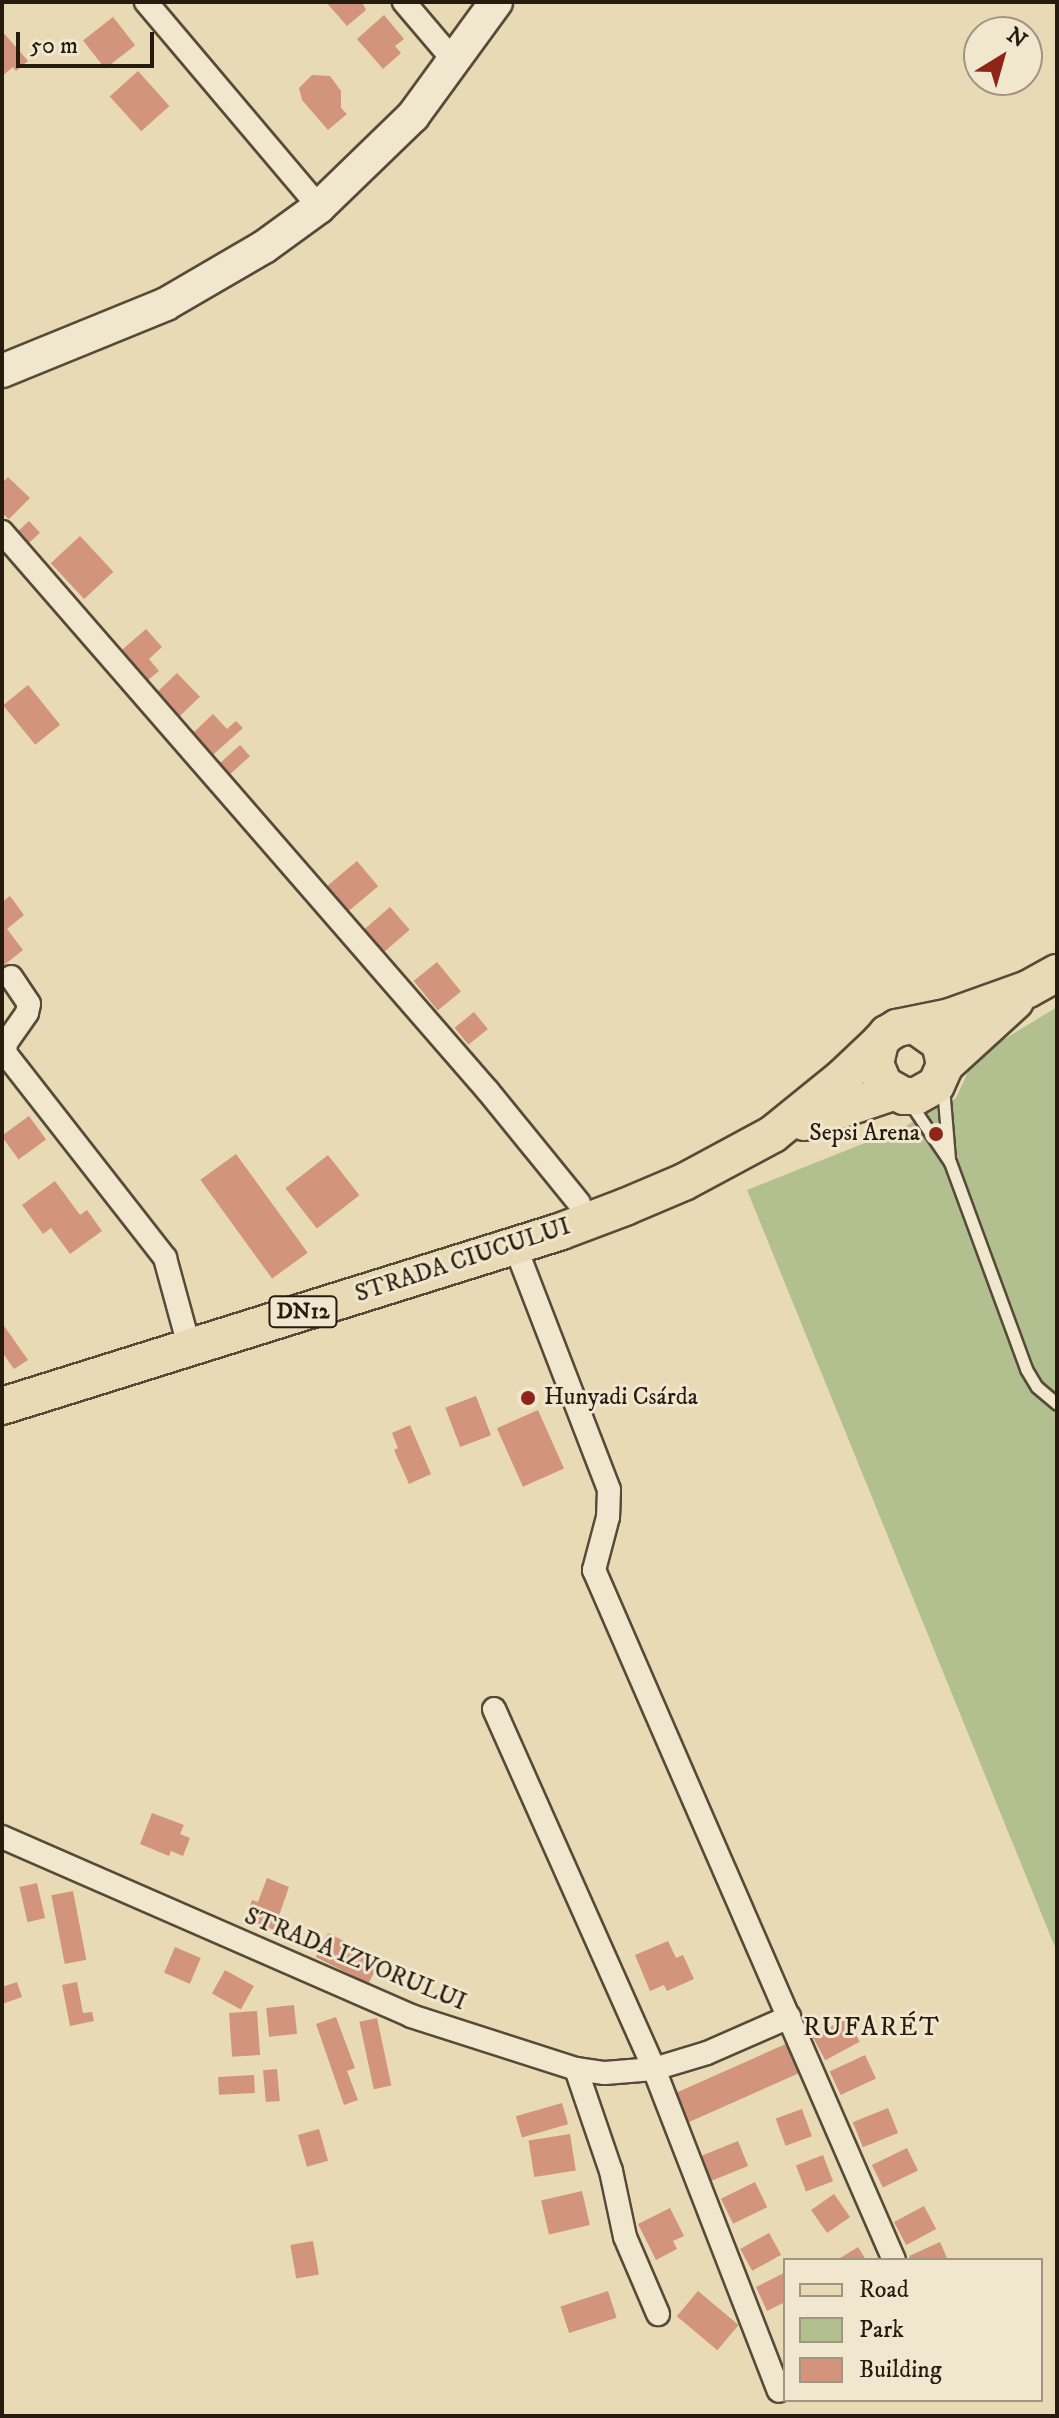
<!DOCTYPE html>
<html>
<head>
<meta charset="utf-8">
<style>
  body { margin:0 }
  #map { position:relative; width:1059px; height:2418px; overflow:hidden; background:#e8dab4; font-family:"IM FELL DW Pica",serif }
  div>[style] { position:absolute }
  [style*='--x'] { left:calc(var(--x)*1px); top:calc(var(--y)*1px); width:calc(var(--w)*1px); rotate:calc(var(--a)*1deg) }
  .green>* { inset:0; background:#b2c090 }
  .building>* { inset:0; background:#d2947d; transform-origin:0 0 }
  .roads { filter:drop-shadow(2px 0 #564b38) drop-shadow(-2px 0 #564b38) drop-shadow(0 2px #564b38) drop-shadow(0 -2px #564b38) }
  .service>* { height:11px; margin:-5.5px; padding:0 5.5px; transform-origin:5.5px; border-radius:5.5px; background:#f0e7ce }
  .minor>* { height:22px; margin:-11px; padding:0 11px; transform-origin:11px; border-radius:11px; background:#f0e7ce }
  .secondary>* { height:32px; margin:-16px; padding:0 16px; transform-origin:16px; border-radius:16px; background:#f0e7ce }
  .primary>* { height:36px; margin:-18px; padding:0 18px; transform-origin:18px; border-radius:18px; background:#e8dab4 }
  .dots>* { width:22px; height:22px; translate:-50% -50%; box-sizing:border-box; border:4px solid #f0e7ce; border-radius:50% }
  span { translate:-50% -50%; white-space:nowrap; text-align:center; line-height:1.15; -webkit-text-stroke:6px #f0e7ce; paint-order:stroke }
  .shield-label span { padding:2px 6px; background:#f0e7ce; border:2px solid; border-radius:6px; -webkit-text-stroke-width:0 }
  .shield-label { font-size:22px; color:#251b0f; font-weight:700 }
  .poi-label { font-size:24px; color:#251b0f }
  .right { translate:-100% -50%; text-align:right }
  .left { translate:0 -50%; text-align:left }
  .street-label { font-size:24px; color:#251b0f }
  .neighbourhood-label { font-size:26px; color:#251b0f; letter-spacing:2px }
  .frame { position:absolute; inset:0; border:4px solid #251b0f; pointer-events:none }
  .legend { position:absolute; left:783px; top:2258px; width:260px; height:144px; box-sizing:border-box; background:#f0e7ce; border:2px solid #9f9582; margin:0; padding:10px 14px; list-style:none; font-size:24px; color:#251b0f }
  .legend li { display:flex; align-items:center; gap:16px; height:40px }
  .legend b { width:40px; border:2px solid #9f9582 }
  .north { position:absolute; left:963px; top:16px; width:80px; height:80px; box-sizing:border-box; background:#f0e7ce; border:2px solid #9f9582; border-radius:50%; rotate:37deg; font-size:22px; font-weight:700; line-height:32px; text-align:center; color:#251b0f }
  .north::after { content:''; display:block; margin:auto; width:28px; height:36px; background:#8f2418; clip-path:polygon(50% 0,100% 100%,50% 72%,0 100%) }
  .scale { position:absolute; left:16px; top:32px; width:138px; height:36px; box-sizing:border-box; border:4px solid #251b0f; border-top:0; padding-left:10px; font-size:24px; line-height:28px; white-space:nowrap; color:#251b0f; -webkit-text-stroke:6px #f0e7ce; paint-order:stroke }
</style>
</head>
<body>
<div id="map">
  <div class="green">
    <div style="clip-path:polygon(1057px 1007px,1057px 1952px,747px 1190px,900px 1129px,956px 1098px,975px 1057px)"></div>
  </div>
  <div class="building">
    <div style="clip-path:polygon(326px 2px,362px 2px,366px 10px,347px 26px)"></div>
    <div style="clip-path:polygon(384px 15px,404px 39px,395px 46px,401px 53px,383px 69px,357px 39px)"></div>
    <div style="left:113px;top:17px;width:36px;height:38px;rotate:52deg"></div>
    <div style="clip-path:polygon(2px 31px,28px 61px,16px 71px,13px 67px,2px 76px)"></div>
    <div style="left:138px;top:71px;width:47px;height:38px;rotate:48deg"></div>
    <div style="clip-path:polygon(312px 75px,330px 76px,341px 91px,341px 108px,347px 114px,328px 130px,302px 100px,299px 88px)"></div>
    <div style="clip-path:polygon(8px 477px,30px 498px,9px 519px,2px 513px,2px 483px)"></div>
    <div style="left:29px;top:521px;width:16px;height:18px;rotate:47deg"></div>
    <div style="left:80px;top:536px;width:49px;height:40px;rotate:47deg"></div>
    <div style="clip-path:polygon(146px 629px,162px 647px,149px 659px,159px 671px,142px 685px,116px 655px)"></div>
    <div style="left:177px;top:673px;width:33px;height:39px;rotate:46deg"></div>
    <div style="left:28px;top:685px;width:51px;height:32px;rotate:51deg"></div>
    <div style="clip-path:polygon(213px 714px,227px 729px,236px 721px,243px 728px,205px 762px,177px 730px,185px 722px,194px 732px)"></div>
    <div style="left:240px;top:745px;width:15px;height:28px;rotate:48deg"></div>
    <div style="left:357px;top:861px;width:33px;height:46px;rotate:50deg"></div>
    <div style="clip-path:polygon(10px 896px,24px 915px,7px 929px,23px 950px,4px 965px,2px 902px)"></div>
    <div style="left:390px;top:907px;width:30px;height:42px;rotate:49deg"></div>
    <div style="left:437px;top:962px;width:38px;height:30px;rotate:51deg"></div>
    <div style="left:474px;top:1012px;width:22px;height:25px;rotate:51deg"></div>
    <div style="left:29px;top:1116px;width:29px;height:34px;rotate:54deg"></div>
    <div style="left:236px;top:1154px;width:122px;height:44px;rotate:54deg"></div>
    <div style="left:328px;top:1155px;width:51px;height:54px;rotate:52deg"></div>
    <div style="clip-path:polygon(55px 1181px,80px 1215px,87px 1210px,102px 1231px,70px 1254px,51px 1228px,43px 1234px,22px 1205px)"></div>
    <div style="clip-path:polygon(2px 1323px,28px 1360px,14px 1369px,2px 1352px)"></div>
    <div style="left:476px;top:1396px;width:42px;height:33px;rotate:69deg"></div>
    <div style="left:538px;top:1410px;width:64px;height:45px;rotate:66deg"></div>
    <div style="clip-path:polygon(410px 1425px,431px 1474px,409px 1484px,394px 1450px,398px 1448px,392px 1433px)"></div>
    <div style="clip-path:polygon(152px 1813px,184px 1825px,180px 1834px,190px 1838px,183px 1856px,171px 1851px,169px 1856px,140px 1844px)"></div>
    <div style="clip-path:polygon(267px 1878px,289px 1887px,274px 1930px,245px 1920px,252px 1900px,258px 1902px)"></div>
    <div style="left:37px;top:1883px;width:36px;height:18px;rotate:77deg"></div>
    <div style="left:73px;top:1891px;width:70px;height:22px;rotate:79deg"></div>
    <div style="left:328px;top:1933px;width:59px;height:27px;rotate:27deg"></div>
    <div style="clip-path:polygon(668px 1941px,676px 1958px,683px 1955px,694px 1979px,667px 1991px,664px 1985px,650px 1991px,635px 1955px)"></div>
    <div style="left:175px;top:1947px;width:28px;height:28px;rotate:23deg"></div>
    <div style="left:225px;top:1970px;width:33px;height:27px;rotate:29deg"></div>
    <div style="clip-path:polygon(17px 1982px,22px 1997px,2px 2004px,2px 1987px)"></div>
    <div style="clip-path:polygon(77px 1982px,83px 2013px,92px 2012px,94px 2021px,70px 2026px,62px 1985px)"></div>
    <div style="left:294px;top:2005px;width:29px;height:28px;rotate:84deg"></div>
    <div style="left:257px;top:2011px;width:44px;height:28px;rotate:86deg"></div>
    <div style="clip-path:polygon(336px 2017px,355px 2068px,347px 2071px,358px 2100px,344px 2105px,316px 2024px)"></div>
    <div style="left:377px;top:2018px;width:69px;height:18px;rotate:78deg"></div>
    <div style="left:847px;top:2018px;width:27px;height:39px;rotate:62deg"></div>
    <div style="left:788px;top:2043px;width:32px;height:128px;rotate:66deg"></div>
    <div style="left:865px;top:2055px;width:26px;height:39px;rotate:65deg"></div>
    <div style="left:277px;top:2069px;width:32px;height:14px;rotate:85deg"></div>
    <div style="left:254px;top:2075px;width:18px;height:36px;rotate:87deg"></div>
    <div style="left:562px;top:2103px;width:22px;height:48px;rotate:74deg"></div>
    <div style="left:888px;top:2108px;width:27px;height:38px;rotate:68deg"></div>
    <div style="left:802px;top:2109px;width:29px;height:28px;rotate:70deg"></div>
    <div style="left:319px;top:2129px;width:33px;height:22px;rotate:74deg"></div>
    <div style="left:570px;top:2134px;width:37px;height:42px;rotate:81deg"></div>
    <div style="left:738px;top:2141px;width:27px;height:40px;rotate:68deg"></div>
    <div style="left:907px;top:2148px;width:25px;height:39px;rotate:64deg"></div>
    <div style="left:823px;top:2155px;width:28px;height:29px;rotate:69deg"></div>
    <div style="left:755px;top:2182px;width:28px;height:38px;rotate:64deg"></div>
    <div style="left:582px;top:2191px;width:35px;height:42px;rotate:77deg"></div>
    <div style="left:834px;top:2194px;width:28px;height:28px;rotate:55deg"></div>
    <div style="left:924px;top:2206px;width:26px;height:34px;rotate:62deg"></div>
    <div style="clip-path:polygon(670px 2208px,684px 2236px,673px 2241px,677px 2249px,656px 2260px,638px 2224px)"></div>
    <div style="left:769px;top:2233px;width:25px;height:33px;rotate:61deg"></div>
    <div style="left:313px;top:2241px;width:34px;height:23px;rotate:80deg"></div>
    <div style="clip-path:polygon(940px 2242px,948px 2260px,911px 2260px,909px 2256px)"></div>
    <div style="clip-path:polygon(858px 2247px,866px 2260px,837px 2260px)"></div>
    <div style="clip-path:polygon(784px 2273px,785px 2302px,767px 2311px,756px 2287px)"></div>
    <div style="left:608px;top:2291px;width:28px;height:50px;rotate:72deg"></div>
    <div style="left:698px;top:2291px;width:53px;height:33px;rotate:40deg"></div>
  </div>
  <div class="roads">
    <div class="service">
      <div style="--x:943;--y:1087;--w:71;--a:85.2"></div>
      <div style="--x:910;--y:1103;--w:71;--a:55.9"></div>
      <div style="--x:950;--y:1162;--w:221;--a:69.8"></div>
      <div style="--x:1026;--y:1369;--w:21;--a:59"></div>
      <div style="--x:1037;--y:1387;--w:26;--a:40"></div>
    </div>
    <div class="minor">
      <div style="--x:146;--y:2;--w:268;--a:49.8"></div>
      <div style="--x:404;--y:2;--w:79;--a:49.6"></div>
      <div style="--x:2;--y:532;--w:741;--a:49"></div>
      <div style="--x:488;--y:1091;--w:144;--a:50.9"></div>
      <div style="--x:11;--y:977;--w:32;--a:56"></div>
      <div style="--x:29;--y:1004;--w:9;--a:103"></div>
      <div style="--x:27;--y:1013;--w:37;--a:125"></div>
      <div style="--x:6;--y:1043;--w:10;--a:96"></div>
      <div style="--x:5;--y:1053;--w:260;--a:52"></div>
      <div style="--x:165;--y:1258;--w:91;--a:74.7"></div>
      <div style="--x:515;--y:1246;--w:261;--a:68.9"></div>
      <div style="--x:609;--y:1490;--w:27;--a:92"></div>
      <div style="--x:608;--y:1517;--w:55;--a:104.8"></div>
      <div style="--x:594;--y:1570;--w:752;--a:66.5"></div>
      <div style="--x:494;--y:1709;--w:394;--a:66"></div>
      <div style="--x:654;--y:2069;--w:345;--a:68.8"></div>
      <div style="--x:2;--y:1837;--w:446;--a:23.6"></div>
      <div style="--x:411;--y:2016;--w:173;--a:17.8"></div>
      <div style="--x:576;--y:2069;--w:29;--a:8"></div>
      <div style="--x:605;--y:2073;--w:49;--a:-4.7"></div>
      <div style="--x:654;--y:2069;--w:55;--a:-16.8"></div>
      <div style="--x:707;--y:2053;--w:90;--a:-23.7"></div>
      <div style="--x:576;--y:2069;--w:108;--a:71.1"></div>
      <div style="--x:611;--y:2171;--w:67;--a:78"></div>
      <div style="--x:625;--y:2237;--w:84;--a:66.8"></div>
    </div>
    <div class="secondary">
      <div style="--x:2;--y:371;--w:177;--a:-22.2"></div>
      <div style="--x:166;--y:304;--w:113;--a:-30.2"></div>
      <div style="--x:264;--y:247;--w:68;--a:-36"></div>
      <div style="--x:319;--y:207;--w:131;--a:-44.1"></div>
      <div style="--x:413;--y:116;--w:141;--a:-53.9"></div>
    </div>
    <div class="primary">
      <div style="--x:916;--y:1026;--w:29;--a:35"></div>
      <div style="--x:940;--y:1043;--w:23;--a:77"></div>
      <div style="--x:945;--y:1065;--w:22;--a:114"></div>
      <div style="--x:936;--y:1085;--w:23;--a:151"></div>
      <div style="--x:916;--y:1096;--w:12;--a:180"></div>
      <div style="--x:904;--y:1096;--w:23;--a:-151"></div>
      <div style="--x:884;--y:1085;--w:23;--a:-113"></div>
      <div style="--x:875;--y:1064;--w:23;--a:-77"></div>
      <div style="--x:880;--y:1042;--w:11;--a:-49"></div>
      <div style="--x:887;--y:1034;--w:12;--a:-31"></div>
      <div style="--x:897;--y:1028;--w:54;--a:-11.7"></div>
      <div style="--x:950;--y:1017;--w:83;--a:-19.7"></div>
      <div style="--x:1028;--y:989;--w:33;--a:-29"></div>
      <div style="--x:945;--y:1065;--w:95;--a:-42.4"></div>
      <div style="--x:804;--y:1122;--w:94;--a:-18.6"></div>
      <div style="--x:2;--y:1406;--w:584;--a:-17.35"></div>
      <div style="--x:559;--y:1232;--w:71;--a:-20.7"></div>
      <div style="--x:625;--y:1207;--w:64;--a:-23"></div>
      <div style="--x:684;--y:1182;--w:101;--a:-28.3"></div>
      <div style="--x:773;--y:1134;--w:89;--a:-39.1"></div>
      <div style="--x:842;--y:1078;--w:52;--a:-43.5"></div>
    </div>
  </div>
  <div class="dots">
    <div style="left:936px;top:1134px;background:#8f2418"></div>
    <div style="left:528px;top:1398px;background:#8f2418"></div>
  </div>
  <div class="shield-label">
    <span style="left:303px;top:1312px">DN12</span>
  </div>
  <div class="poi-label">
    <span class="right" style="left:920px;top:1134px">Sepsi Arena</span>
    <span class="left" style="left:544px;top:1398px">Hunyadi Csárda</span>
  </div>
  <div class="street-label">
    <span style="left:463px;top:1261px;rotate:-18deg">STRADA CIUCULUI</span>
    <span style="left:355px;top:1960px;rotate:22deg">STRADA IZVORULUI</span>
  </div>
  <div class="neighbourhood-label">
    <span style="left:872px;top:2028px">RUFARÉT</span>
  </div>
  <div class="frame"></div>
  <ul class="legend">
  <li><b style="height:10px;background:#e8dab4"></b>Road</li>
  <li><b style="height:22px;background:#b2c090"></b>Park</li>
  <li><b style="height:22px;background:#d2947d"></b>Building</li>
  </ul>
  <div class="north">N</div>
  <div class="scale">50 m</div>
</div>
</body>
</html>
